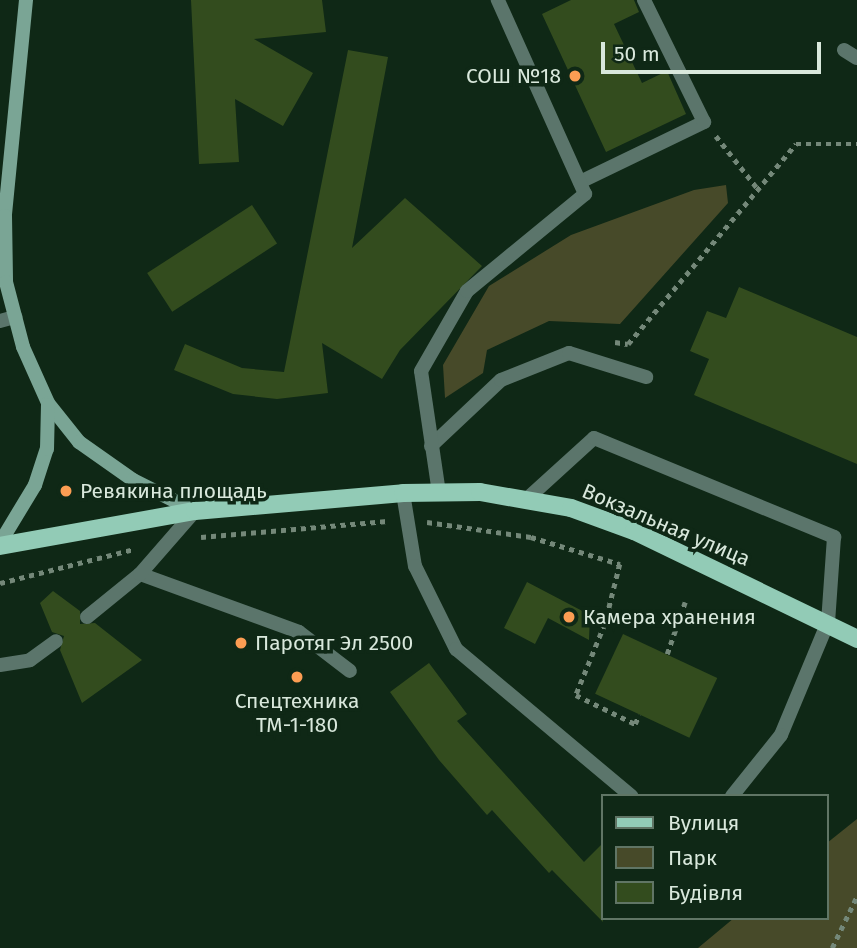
<!DOCTYPE html>
<html>
<head>
<meta charset="utf-8">
<style>
  body { margin:0 }
  #map { position:relative; width:857px; height:948px; overflow:hidden; background:#0f2816; font-family:"Fira Sans",sans-serif }
  div>[style] { position:absolute }
  [style*='--x'] { left:calc(var(--x)*1px); top:calc(var(--y)*1px); width:calc(var(--w)*1px); rotate:calc(var(--a)*1deg) }
  .green>* { inset:0; background:#474a29 }
  .building>* { inset:0; background:#334c1e; transform-origin:0 0 }
  .path>* { height:4.5px; margin-top:-2.25px; transform-origin:0; background:repeating-linear-gradient(90deg,#748879 0 5px,transparent 0 10px) }
  .service>* { height:14px; margin:-7px; padding:0 7px; transform-origin:7px; border-radius:7px; background:#5b756b }
  .minor>* { height:14px; margin:-7px; padding:0 7px; transform-origin:7px; border-radius:7px; background:#5b756b }
  .secondary>* { height:14px; margin:-7px; padding:0 7px; transform-origin:7px; border-radius:7px; background:#7aa595 }
  .primary>* { height:18px; margin:-9px; padding:0 9px; transform-origin:9px; border-radius:9px; background:#92cbb6 }
  .dots>* { width:19px; height:19px; translate:-50% -50%; box-sizing:border-box; border:4px solid #0f2816; border-radius:50% }
  span { translate:-50% -50%; white-space:nowrap; text-align:center; line-height:1.15; -webkit-text-stroke:7px #0f2816; paint-order:stroke }
  .poi-label { font-size:21px; color:#d9e8dc }
  .right { translate:-100% -50%; text-align:right }
  .left { translate:0 -50%; text-align:left }
  .street-label { font-size:21px; color:#d9e8dc }
  .legend { position:absolute; left:601px; top:794px; width:228px; height:126px; box-sizing:border-box; background:#0f2816; border:2px solid #607565; margin:0; padding:9px 12px; list-style:none; font-size:21px; color:#d9e8dc }
  .legend li { display:flex; align-items:center; gap:14px; height:35px }
  .legend b { width:35px; border:2px solid #607565 }
  .scale { position:absolute; left:601px; top:42px; width:220px; height:32px; box-sizing:border-box; border:4px solid #d9e8dc; border-top:0; padding-left:9px; font-size:21px; line-height:24px; white-space:nowrap; color:#d9e8dc; -webkit-text-stroke:5px #0f2816; paint-order:stroke }
</style>
</head>
<body>
<div id="map">
  <div class="green">
    <div style="clip-path:polygon(726px 185px,728px 203px,620px 324px,549px 321px,487px 350px,483px 373px,445px 398px,443px 365px,489px 286px,571px 235px,694px 190px)"></div>
    <div style="clip-path:polygon(857px 819px,857px 948px,698px 948px,734px 918px,827px 918px,827px 843px)"></div>
  </div>
  <div class="building">
    <div style="clip-path:polygon(191px 0,322px 0,326px 32px,254px 39px,313px 73px,283px 126px,235px 99px,239px 162px,199px 164px)"></div>
    <div style="clip-path:polygon(571px 0,634px 0,639px 12px,614px 24px,642px 83px,667px 71px,686px 114px,606px 152px,542px 14px)"></div>
    <div style="clip-path:polygon(348px 50px,388px 57px,352px 248px,405px 198px,482px 266px,400px 350px,382px 379px,322px 343px,328px 393px,277px 399px,233px 394px,174px 370px,185px 344px,242px 368px,284px 372px)"></div>
    <div style="left:252px;top:205px;width:46px;height:125px;rotate:57deg"></div>
    <div style="clip-path:polygon(739px 287px,857px 337px,857px 464px,694px 395px,709px 359px,690px 351px,707px 311px,726px 318px)"></div>
    <div style="clip-path:polygon(527px 582px,590px 615px,589px 640px,548px 618px,535px 644px,504px 628px)"></div>
    <div style="clip-path:polygon(53px 591px,80px 611px,80px 624px,95px 623px,142px 660px,82px 703px,60px 650px,64px 636px,52px 632px,40px 603px)"></div>
    <div style="left:623px;top:634px;width:104px;height:66px;rotate:25deg"></div>
    <div style="clip-path:polygon(429px 663px,467px 714px,457px 721px,584px 862px,603px 843px,603px 922px,552px 870px,549px 873px,492px 810px,487px 815px,439px 760px,390px 692px)"></div>
  </div>
  <div class="path">
    <div style="--x:716;--y:136;--w:68;--a:51.6"></div>
    <div style="--x:615;--y:342;--w:13;--a:9"></div>
    <div style="--x:628;--y:344;--w:261;--a:-50"></div>
    <div style="--x:796;--y:144;--w:61;--a:0"></div>
    <div style="--x:427;--y:522;--w:105;--a:8.2"></div>
    <div style="--x:531;--y:537;--w:93;--a:16.9"></div>
    <div style="--x:620;--y:564;--w:62;--a:104"></div>
    <div style="--x:605;--y:624;--w:77;--a:112.2"></div>
    <div style="--x:576;--y:695;--w:66;--a:26.2"></div>
    <div style="--x:635;--y:724;--w:10;--a:-66"></div>
    <div style="--x:201;--y:537;--w:187;--a:-4.9"></div>
    <div style="--x:0;--y:583;--w:138;--a:-14.2"></div>
    <div style="--x:667;--y:654;--w:55;--a:-70.9"></div>
    <div style="--x:832;--y:948;--w:58;--a:-64.3"></div>
  </div>
  <div class="service">
    <div style="--x:580;--y:182;--w:138;--a:-25.8"></div>
    <div style="--x:704;--y:122;--w:136;--a:-116.2"></div>
    <div style="--x:0;--y:321;--w:16;--a:-15"></div>
    <div style="--x:431;--y:446;--w:96;--a:-43.3"></div>
    <div style="--x:501;--y:380;--w:73;--a:-21.7"></div>
    <div style="--x:569;--y:353;--w:81;--a:17.3"></div>
    <div style="--x:403;--y:493;--w:74;--a:80.7"></div>
    <div style="--x:415;--y:566;--w:93;--a:63.7"></div>
    <div style="--x:456;--y:649;--w:229;--a:40"></div>
    <div style="--x:439;--y:493;--w:123;--a:-98.4"></div>
    <div style="--x:421;--y:371;--w:92;--a:-60.1"></div>
    <div style="--x:467;--y:291;--w:153;--a:-39.4"></div>
    <div style="--x:585;--y:194;--w:213;--a:-114.2"></div>
    <div style="--x:528;--y:498;--w:89;--a:-42.3"></div>
    <div style="--x:594;--y:438;--w:260;--a:22.4"></div>
    <div style="--x:834;--y:537;--w:85;--a:94"></div>
    <div style="--x:828;--y:622;--w:122;--a:112.6"></div>
    <div style="--x:781;--y:735;--w:78;--a:128.8"></div>
    <div style="--x:140;--y:574;--w:169;--a:20"></div>
    <div style="--x:299;--y:632;--w:64;--a:37.4"></div>
    <div style="--x:87;--y:617;--w:68;--a:-39.1"></div>
    <div style="--x:140;--y:574;--w:84;--a:-48.9"></div>
    <div style="--x:0;--y:665;--w:30;--a:-9"></div>
    <div style="--x:30;--y:660;--w:32;--a:-36"></div>
  </div>
  <div class="minor">
    <div style="--x:844;--y:50;--w:15;--a:32"></div>
  </div>
  <div class="secondary">
    <div style="--x:26;--y:0;--w:217;--a:95.6"></div>
    <div style="--x:5;--y:216;--w:66;--a:89.1"></div>
    <div style="--x:6;--y:282;--w:67;--a:75.3"></div>
    <div style="--x:23;--y:347;--w:61;--a:65.9"></div>
    <div style="--x:48;--y:403;--w:50;--a:51.5"></div>
    <div style="--x:79;--y:442;--w:66;--a:35.1"></div>
    <div style="--x:133;--y:480;--w:69;--a:26.6"></div>
    <div style="--x:0;--y:543;--w:68;--a:-58.9"></div>
    <div style="--x:35;--y:485;--w:38;--a:-72"></div>
    <div style="--x:47;--y:449;--w:44;--a:-88.7"></div>
  </div>
  <div class="primary">
    <div style="--x:0;--y:546;--w:198;--a:-10.2"></div>
    <div style="--x:195;--y:511;--w:209;--a:-4.9"></div>
    <div style="--x:403;--y:493;--w:77;--a:-0.7"></div>
    <div style="--x:480;--y:492;--w:92;--a:10"></div>
    <div style="--x:571;--y:508;--w:67;--a:20.1"></div>
    <div style="--x:634;--y:531;--w:248;--a:25.8"></div>
  </div>
  <div class="dots">
    <div style="left:575px;top:76px;background:#fc9d53"></div>
    <div style="left:66px;top:491px;background:#fc9d53"></div>
    <div style="left:569px;top:617px;background:#fc9d53"></div>
    <div style="left:241px;top:643px;background:#fc9d53"></div>
    <div style="left:297px;top:677px;background:#fc9d53"></div>
  </div>
  <div class="poi-label">
    <span class="right" style="left:561px;top:76px">СОШ №18</span>
    <span class="left" style="left:80px;top:491px">Ревякина площадь</span>
    <span class="left" style="left:583px;top:617px">Камера хранения</span>
    <span class="left" style="left:255px;top:643px">Паротяг Эл 2500</span>
    <span style="left:297px;top:713px">Спецтехника<br>ТМ-1-180</span>
  </div>
  <div class="street-label">
    <span style="left:666px;top:525px;rotate:23deg">Вокзальная улица</span>
  </div>
  <ul class="legend">
  <li><b style="height:9px;background:#92cbb6"></b>Вулиця</li>
  <li><b style="height:19px;background:#474a29"></b>Парк</li>
  <li><b style="height:19px;background:#334c1e"></b>Будівля</li>
  </ul>
  <div class="scale">50 m</div>
</div>
</body>
</html>
